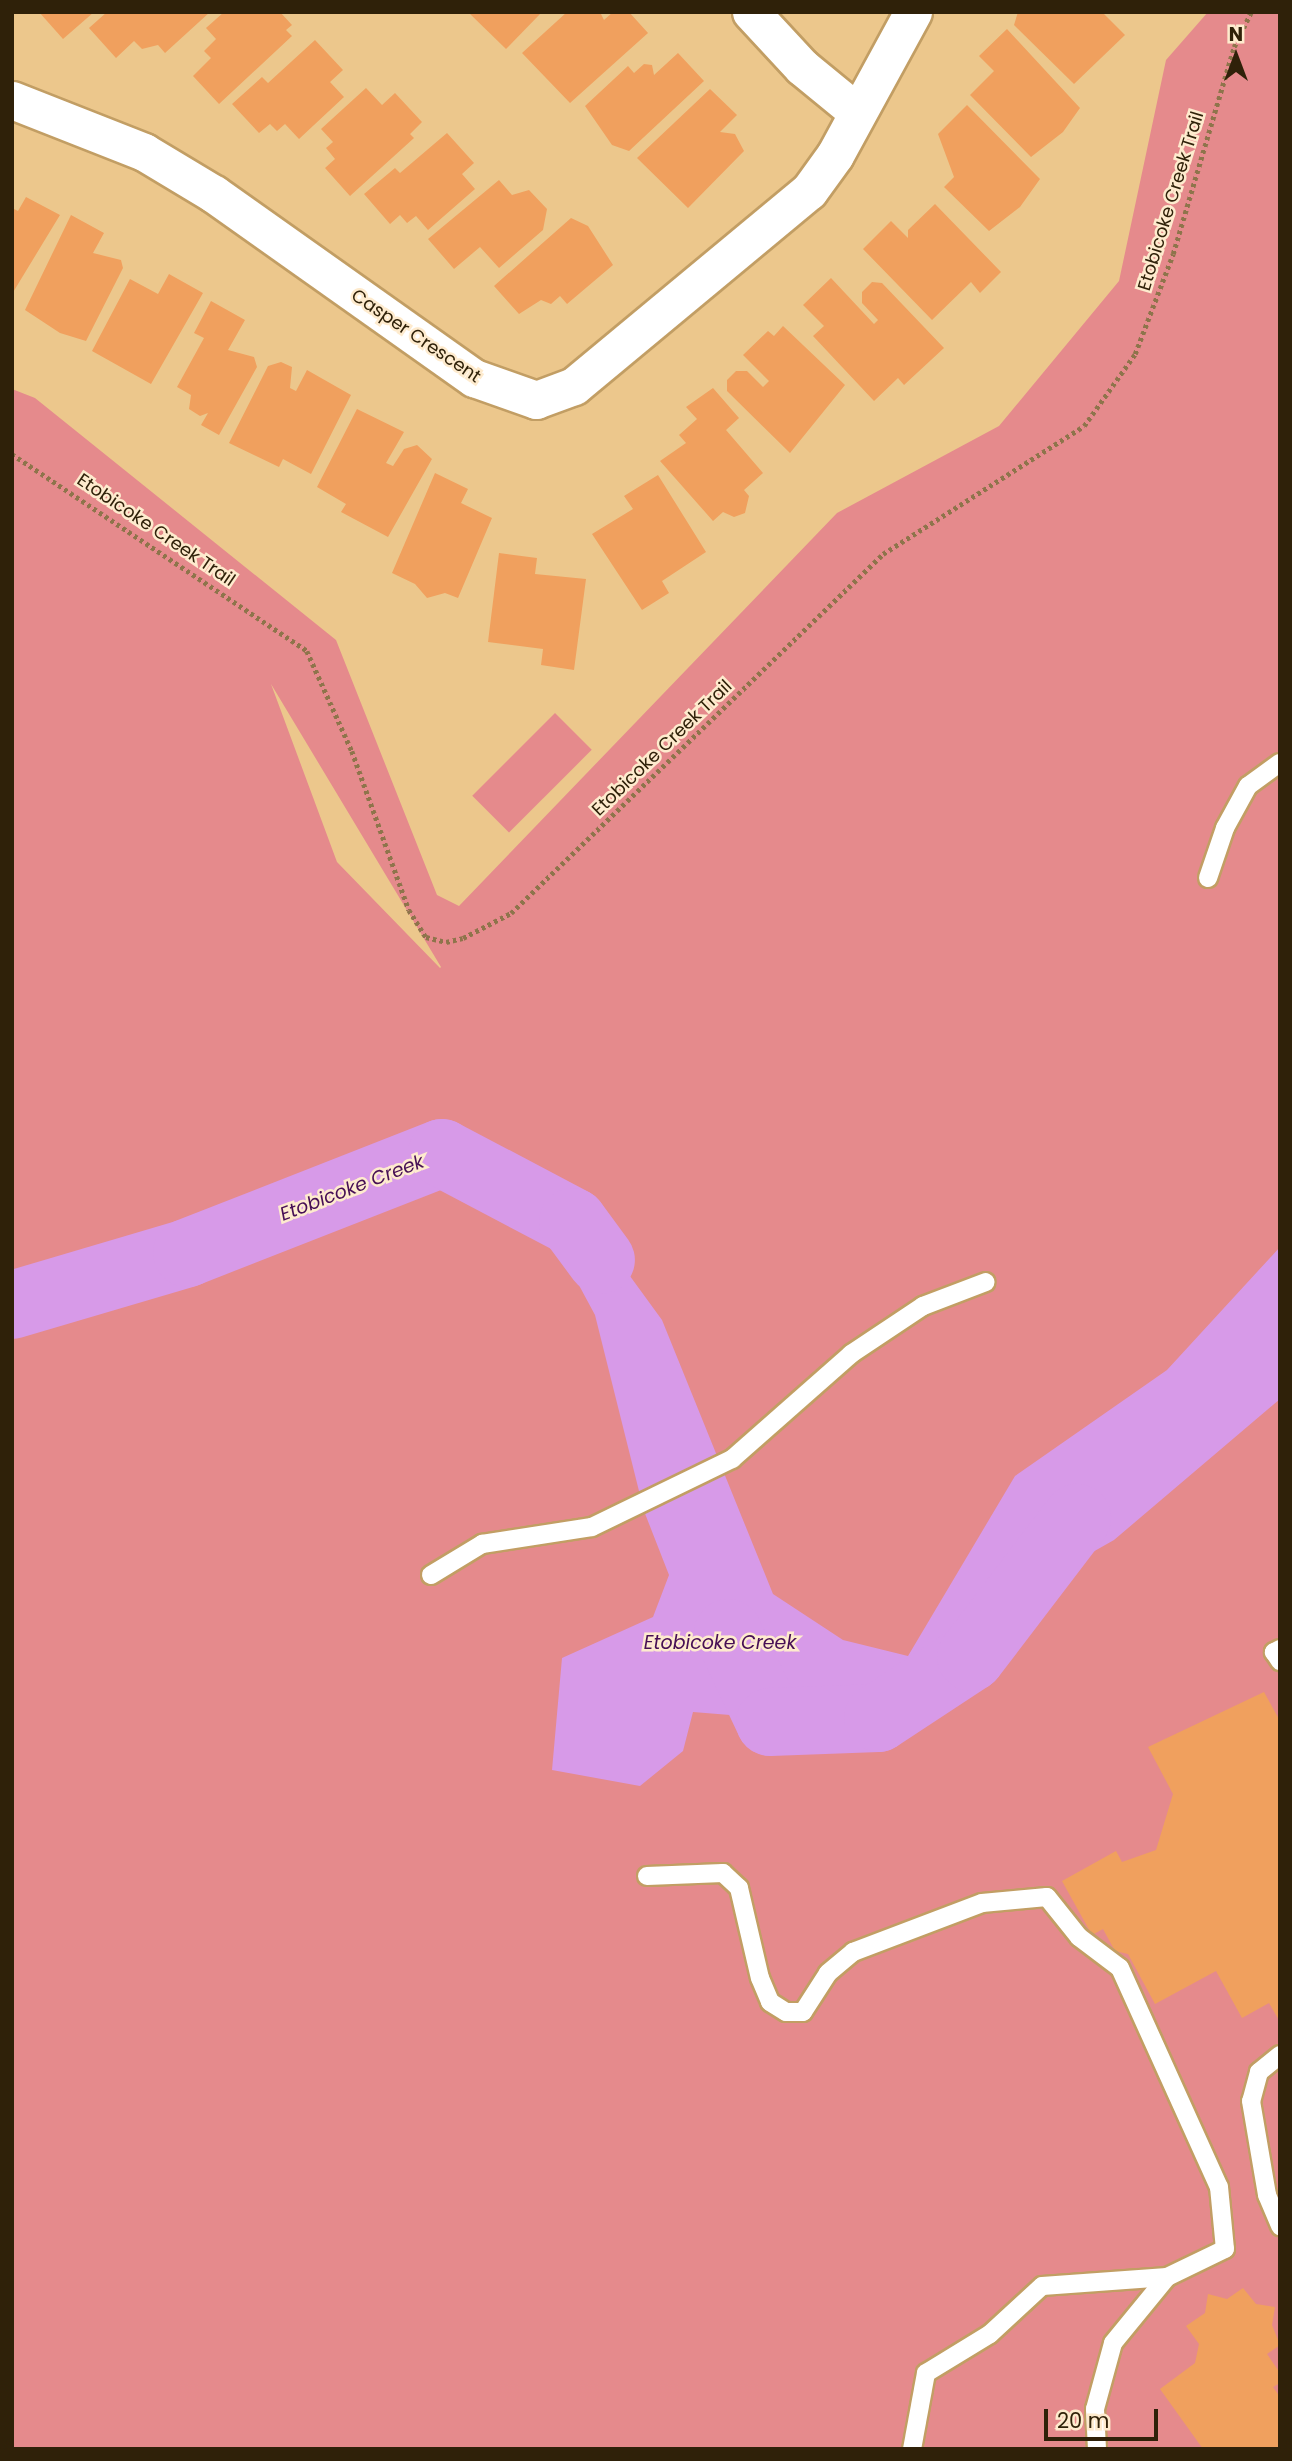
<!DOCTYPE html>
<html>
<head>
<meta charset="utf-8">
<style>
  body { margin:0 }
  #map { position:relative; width:1292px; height:2461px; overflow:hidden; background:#ecc78c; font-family:Poppins,sans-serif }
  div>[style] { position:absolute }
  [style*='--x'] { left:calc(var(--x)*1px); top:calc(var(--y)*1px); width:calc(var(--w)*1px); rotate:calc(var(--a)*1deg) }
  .green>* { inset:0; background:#e58a8c; transform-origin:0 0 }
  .water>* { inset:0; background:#d79ae8 }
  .river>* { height:68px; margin:-34px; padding:0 34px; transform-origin:34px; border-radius:34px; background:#d79ae8 }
  .building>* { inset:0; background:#f0a05e }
  .path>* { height:4.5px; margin-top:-2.25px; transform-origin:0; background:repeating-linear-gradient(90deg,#8e744b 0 3.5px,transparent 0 7px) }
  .roads { filter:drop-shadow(2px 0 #c29e64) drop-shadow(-2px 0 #c29e64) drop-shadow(0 2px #c29e64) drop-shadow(0 -2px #c29e64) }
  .service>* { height:18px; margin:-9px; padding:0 9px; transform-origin:9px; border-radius:9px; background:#fff }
  .minor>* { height:37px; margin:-18.5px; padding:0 18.5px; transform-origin:18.5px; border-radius:18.5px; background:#fff }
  span { translate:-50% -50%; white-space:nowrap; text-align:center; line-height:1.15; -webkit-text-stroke:5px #feebce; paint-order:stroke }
  .street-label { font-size:18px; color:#2f2109 }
  .water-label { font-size:19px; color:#470f55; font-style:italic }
  .frame { position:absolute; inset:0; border:14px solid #2f2109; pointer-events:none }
  .north { position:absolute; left:1201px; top:21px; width:70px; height:70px; -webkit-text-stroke:5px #feebce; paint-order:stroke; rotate:0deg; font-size:19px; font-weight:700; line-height:28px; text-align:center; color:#2f2109 }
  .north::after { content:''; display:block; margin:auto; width:24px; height:32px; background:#2f2109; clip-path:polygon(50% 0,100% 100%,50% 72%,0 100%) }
  .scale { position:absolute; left:1044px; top:2409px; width:114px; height:32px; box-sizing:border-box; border:4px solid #2f2109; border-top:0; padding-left:9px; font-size:21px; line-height:24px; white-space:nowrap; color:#2f2109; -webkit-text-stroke:5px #feebce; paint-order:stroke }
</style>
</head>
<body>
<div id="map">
  <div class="green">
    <div style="clip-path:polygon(evenodd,1208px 12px,1280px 12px,1280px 2449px,12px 2449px,12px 389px,35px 398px,336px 640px,437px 895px,459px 906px,837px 513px,999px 426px,1119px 281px,1166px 60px,1208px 12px,271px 684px,441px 967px,440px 968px,337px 862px,271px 684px)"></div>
    <div style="left:555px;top:713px;width:52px;height:117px;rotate:45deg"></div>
  </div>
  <div class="water">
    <div style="clip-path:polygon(524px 1183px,611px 1250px,662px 1320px,773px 1594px,843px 1640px,908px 1656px,1015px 1476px,1167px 1370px,1280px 1247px,1280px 1399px,1114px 1540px,1008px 1600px,896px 1705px,828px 1723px,693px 1712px,683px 1751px,640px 1786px,552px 1770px,562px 1658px,653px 1617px,669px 1575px,644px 1511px,595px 1315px)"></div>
  </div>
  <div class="river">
    <div style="--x:12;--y:1305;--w:183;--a:-16.5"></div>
    <div style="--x:187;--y:1253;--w:274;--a:-21.4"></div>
    <div style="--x:442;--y:1153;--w:148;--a:27.8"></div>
    <div style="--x:573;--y:1222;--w:47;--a:53.6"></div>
    <div style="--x:728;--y:1633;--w:98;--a:64.7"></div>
    <div style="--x:770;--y:1722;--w:108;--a:-2.1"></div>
    <div style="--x:878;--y:1718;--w:111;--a:-33.3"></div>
    <div style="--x:971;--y:1657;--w:175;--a:-52.7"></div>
  </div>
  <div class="building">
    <div style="clip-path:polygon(39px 12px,94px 12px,63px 39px)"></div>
    <div style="clip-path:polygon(107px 12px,210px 12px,165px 53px,158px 45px,142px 49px,134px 41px,116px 58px,89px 28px)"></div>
    <div style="clip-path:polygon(224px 12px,280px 12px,292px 25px,286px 30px,292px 36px,219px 104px,193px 76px,211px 58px,204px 51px,216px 39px,206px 28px)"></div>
    <div style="clip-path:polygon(468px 12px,542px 12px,506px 49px)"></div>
    <div style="clip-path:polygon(567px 12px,600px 12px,604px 20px,613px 12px,629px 12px,648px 33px,570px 103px,522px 53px)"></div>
    <div style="clip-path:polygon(1018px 12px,1102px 12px,1125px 35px,1074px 84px,1014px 25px)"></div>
    <div style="clip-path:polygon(1007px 29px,1080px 108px,1063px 132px,1031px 157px,970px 95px,994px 71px,979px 56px)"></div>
    <div style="clip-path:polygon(315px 40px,343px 70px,330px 82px,344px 97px,299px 139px,285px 124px,277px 131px,270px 124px,259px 133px,232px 104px,262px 77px,268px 83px)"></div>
    <div style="clip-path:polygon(678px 53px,704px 81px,629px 151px,612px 145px,585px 106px,628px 66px,634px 73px,644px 64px,652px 65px,654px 75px)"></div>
    <div style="clip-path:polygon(366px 88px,382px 105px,395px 93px,422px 122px,410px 134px,414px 138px,350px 196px,325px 168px,335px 159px,326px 148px,333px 142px,321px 129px)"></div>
    <div style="clip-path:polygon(710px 89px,737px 115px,720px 132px,735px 134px,744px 151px,688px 208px,637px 158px)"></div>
    <div style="clip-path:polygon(967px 105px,1040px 179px,1020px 207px,989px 231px,944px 187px,954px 177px,938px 134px)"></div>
    <div style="clip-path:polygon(447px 133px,474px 163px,462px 174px,475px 189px,428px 230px,416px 216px,407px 223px,400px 215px,390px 224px,364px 194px,395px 168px,400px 173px)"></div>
    <div style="clip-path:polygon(499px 180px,512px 195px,529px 190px,547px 209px,543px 230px,499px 268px,480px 247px,454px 269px,428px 239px)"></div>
    <div style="clip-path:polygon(26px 197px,60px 215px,12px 294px,12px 208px,18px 211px)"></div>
    <div style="clip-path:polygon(935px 204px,1001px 272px,980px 293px,971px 282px,932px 320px,863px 249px,891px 221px,908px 238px,908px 230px)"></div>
    <div style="clip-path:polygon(71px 215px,104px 233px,93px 253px,121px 260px,123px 268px,86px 341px,60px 333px,25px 310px)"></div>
    <div style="clip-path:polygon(571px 218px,588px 226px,613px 265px,567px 304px,560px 296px,551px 304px,541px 300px,519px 314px,494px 286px)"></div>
    <div style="clip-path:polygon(169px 274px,203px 293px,151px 384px,92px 351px,130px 279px,158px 294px)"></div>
    <div style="clip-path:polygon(831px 278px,874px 324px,878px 320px,862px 303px,862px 292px,872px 282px,882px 283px,944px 348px,904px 385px,898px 378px,874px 401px,813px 336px,824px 326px,803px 305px)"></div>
    <div style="clip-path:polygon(211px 301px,245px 320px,228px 350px,254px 357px,257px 367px,219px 435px,201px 425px,208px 413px,200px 416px,189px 409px,191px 395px,177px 387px,204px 338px,194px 333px)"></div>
    <div style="clip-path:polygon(783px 326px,845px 385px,790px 453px,727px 391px,727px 380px,736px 371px,747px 371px,763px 387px,769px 381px,743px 355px,768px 331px,774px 336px)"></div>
    <div style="clip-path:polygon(281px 362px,292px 367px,290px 388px,296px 391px,307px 370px,351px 395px,311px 474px,283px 459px,279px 467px,229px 443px,268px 366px)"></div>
    <div style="clip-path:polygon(713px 388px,739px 418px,726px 430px,763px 473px,744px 490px,749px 496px,745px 513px,734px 517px,723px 512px,713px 521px,660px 461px,686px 443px,679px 435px,697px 419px,686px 407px)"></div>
    <div style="clip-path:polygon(357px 409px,404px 432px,386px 463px,393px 466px,404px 449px,417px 445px,432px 459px,388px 537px,341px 512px,346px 504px,317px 487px)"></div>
    <div style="clip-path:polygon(435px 473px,468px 489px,461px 503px,492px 518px,458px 598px,445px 593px,427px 598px,415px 584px,392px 573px)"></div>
    <div style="clip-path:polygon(658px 475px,706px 552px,662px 581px,669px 593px,642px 610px,592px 534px,633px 509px,624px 496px)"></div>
    <div style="clip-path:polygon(499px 553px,537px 558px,535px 574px,586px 579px,574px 670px,541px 665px,543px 649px,488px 642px)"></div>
    <div style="clip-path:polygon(1264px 1692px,1280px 1721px,1280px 2022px,1269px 2003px,1242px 2018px,1216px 1971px,1155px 2004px,1128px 1954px,1115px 1951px,1103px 1929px,1092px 1935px,1062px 1881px,1116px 1851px,1122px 1862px,1156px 1850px,1173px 1794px,1148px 1747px)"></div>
    <div style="clip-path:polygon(1243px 2288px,1256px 2304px,1275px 2307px,1272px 2325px,1280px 2345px,1267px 2354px,1280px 2373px,1280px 2383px,1273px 2387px,1280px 2397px,1280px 2449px,1203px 2449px,1160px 2389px,1195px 2363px,1199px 2344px,1186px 2326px,1205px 2313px,1208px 2294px,1227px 2299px)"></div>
  </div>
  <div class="path">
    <div style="--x:12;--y:454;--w:355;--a:33.7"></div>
    <div style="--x:307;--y:651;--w:110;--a:65.8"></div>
    <div style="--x:352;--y:751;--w:169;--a:70.3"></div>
    <div style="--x:409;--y:910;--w:32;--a:58"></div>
    <div style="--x:426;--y:937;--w:21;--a:14"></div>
    <div style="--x:446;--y:942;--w:17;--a:-13"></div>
    <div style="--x:463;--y:938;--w:54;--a:-27.5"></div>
    <div style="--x:511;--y:913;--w:517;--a:-43.98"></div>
    <div style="--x:883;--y:554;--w:238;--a:-32.5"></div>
    <div style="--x:1084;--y:426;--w:88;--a:-54.7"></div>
    <div style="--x:1135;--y:354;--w:107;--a:-69.2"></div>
    <div style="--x:1173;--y:254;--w:216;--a:-73.6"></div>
    <div style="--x:1234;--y:47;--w:39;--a:-64"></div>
  </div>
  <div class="roads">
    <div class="service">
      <div style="--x:1208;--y:878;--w:53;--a:-71.2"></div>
      <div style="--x:1225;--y:828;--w:48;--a:-61.3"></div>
      <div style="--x:1248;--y:786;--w:39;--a:-36"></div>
      <div style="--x:431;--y:1575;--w:60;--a:-31.3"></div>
      <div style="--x:482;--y:1544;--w:111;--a:-8.8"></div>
      <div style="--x:592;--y:1527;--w:156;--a:-25.9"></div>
      <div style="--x:732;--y:1459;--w:159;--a:-41.4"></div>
      <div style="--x:851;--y:1354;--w:87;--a:-33.7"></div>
      <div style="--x:923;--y:1306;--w:67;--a:-20.9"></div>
      <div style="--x:1280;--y:1649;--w:7;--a:153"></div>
      <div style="--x:1274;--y:1652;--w:11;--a:56"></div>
      <div style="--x:647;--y:1876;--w:76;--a:-2.3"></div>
      <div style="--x:723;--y:1873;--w:22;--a:43"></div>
      <div style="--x:739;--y:1888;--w:92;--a:76.9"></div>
      <div style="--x:760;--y:1978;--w:26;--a:67"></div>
      <div style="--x:770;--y:2002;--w:19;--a:32"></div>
      <div style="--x:786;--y:2012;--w:17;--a:0"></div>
      <div style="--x:803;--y:2012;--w:46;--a:-57.3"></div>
      <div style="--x:828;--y:1973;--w:33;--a:-40"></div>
      <div style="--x:853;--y:1952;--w:138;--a:-20.8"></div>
      <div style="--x:982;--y:1903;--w:65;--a:-5.3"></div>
      <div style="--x:1047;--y:1897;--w:51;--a:51.3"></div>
      <div style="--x:1079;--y:1937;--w:51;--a:37.1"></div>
      <div style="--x:1120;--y:1968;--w:240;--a:65.7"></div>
      <div style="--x:1219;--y:2187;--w:62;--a:84.5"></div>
      <div style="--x:1225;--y:2249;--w:64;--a:154.2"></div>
      <div style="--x:1167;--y:2277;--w:125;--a:175.9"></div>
      <div style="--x:1042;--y:2286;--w:71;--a:137.3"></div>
      <div style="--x:990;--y:2334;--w:75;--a:148.6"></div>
      <div style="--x:926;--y:2373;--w:77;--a:100.4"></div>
      <div style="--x:1280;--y:2055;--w:27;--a:141"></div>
      <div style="--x:1259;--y:2072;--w:30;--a:105"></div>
      <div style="--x:1251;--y:2101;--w:95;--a:80.3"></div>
      <div style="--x:1267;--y:2195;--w:34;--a:67"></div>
      <div style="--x:1097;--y:2449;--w:40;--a:-92.9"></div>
      <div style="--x:1095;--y:2409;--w:68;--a:-74.7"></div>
      <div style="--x:1113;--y:2343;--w:85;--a:-50.7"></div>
    </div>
    <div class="minor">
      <div style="--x:751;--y:12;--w:75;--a:47.2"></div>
      <div style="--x:802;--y:67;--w:71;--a:39.3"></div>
      <div style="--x:12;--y:100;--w:142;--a:21.5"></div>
      <div style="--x:144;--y:152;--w:82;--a:31"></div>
      <div style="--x:214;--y:194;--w:319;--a:35.3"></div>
      <div style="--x:474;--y:378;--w:66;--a:19.5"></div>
      <div style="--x:536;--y:400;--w:40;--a:-20.2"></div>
      <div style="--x:574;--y:386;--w:305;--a:-39.7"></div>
      <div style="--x:809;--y:191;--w:44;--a:-54.2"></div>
      <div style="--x:835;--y:155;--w:163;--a:-61.4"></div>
    </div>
  </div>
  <div class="street-label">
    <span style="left:1171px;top:201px;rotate:-73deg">Etobicoke Creek Trail</span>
    <span style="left:416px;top:336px;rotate:34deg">Casper Crescent</span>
    <span style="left:156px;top:530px;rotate:34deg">Etobicoke Creek Trail</span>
    <span style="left:662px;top:748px;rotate:-44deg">Etobicoke Creek Trail</span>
  </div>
  <div class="water-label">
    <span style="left:352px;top:1188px;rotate:-21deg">Etobicoke Creek</span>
    <span style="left:720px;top:1643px">Etobicoke Creek</span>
  </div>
  <div class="frame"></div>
  <div class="north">N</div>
  <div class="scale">20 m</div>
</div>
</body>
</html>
